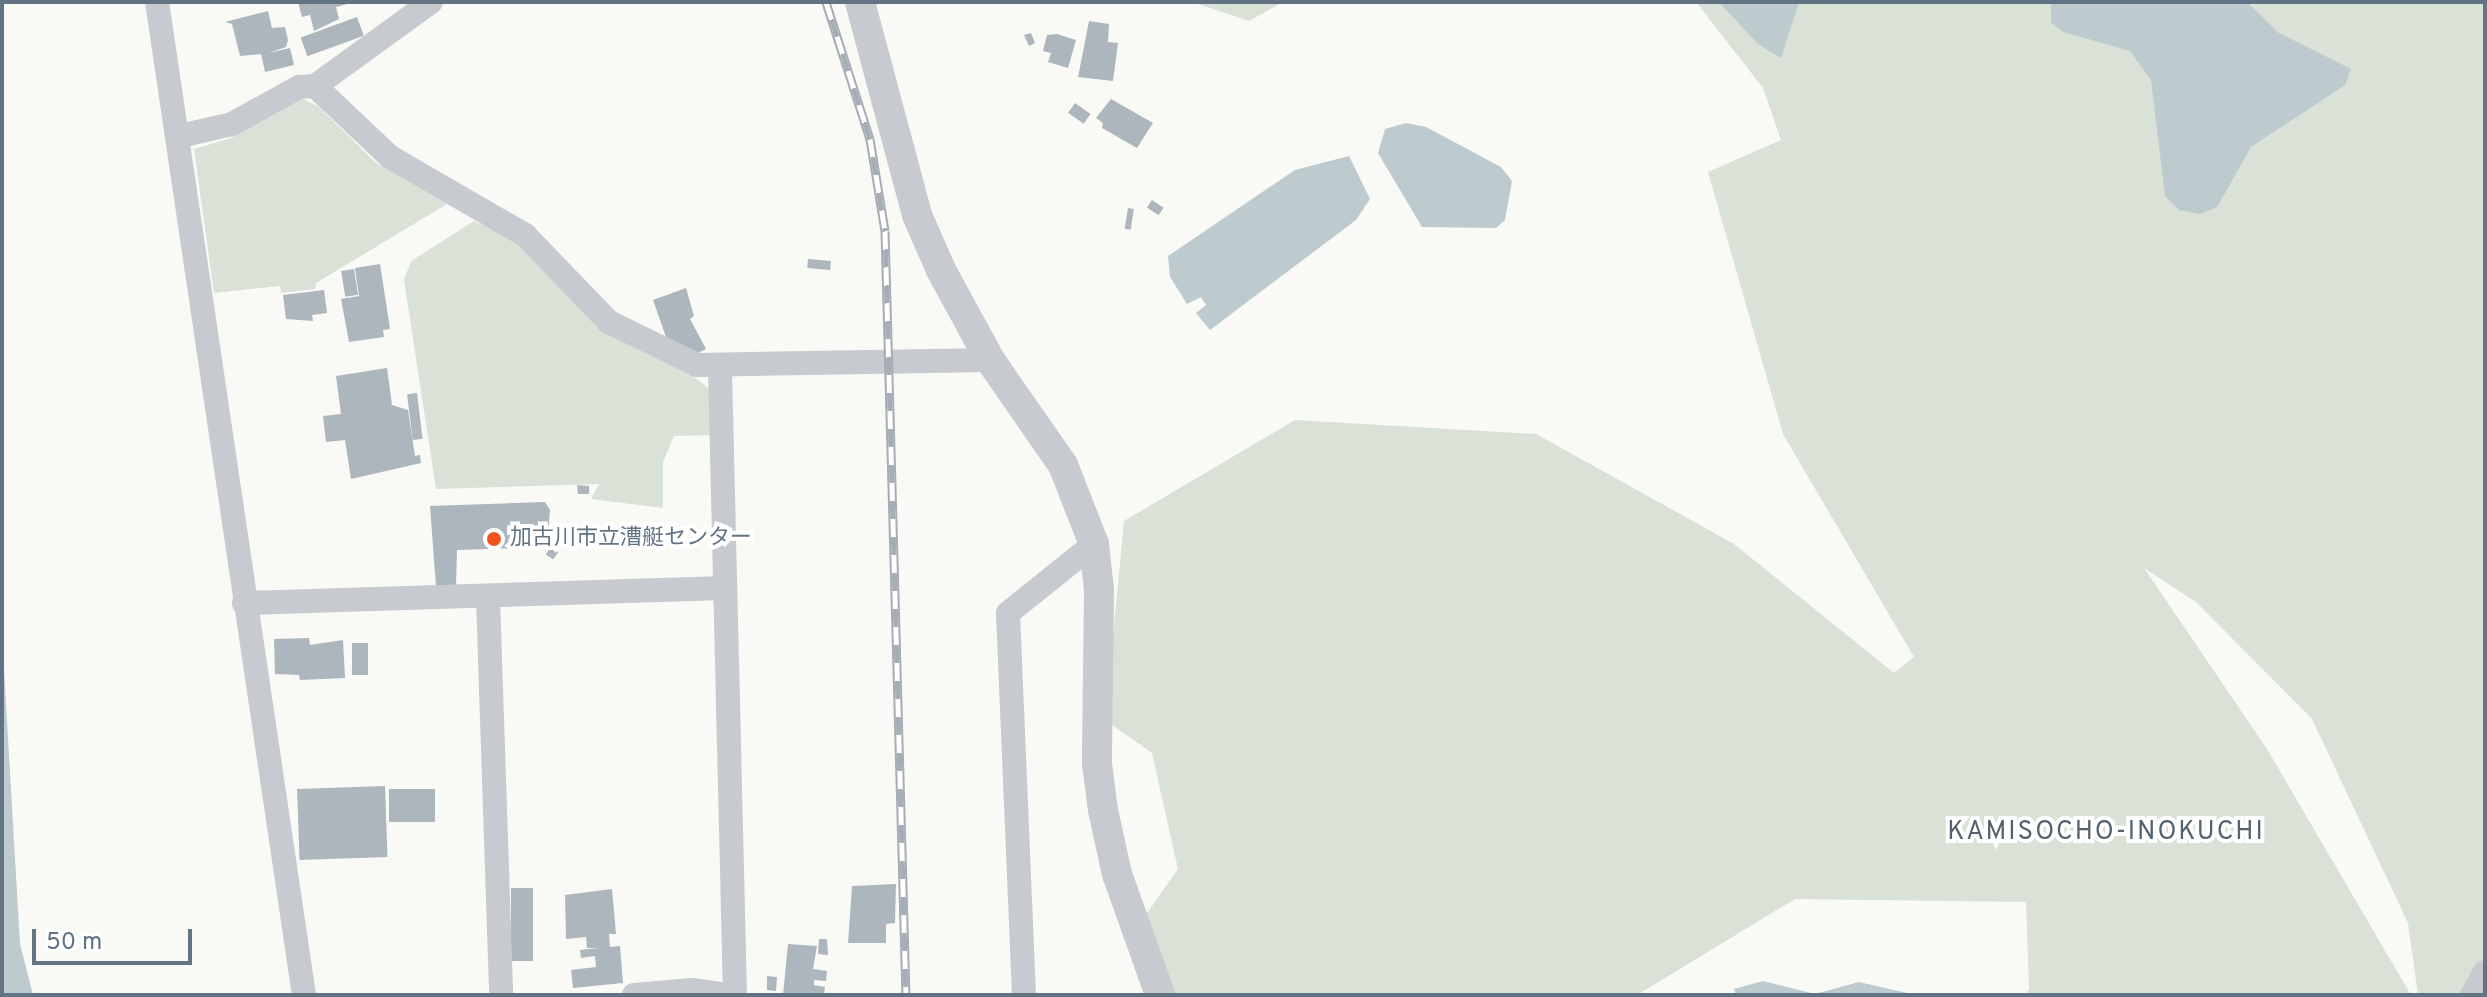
<!DOCTYPE html>
<html>
<head>
<meta charset="utf-8">
<style>
  body { margin:0 }
  #map { position:relative; width:2487px; height:997px; overflow:hidden; background:#f9f9f6; font-family:Overpass,"Noto Sans JP",sans-serif }
  div>[style] { position:absolute }
  [style*='--x'] { left:calc(var(--x)*1px); top:calc(var(--y)*1px); width:calc(var(--w)*1px); rotate:calc(var(--a)*1deg) }
  .green>* { inset:0; background:#dae1d7 }
  .water>* { inset:0; background:#bdcace }
  .building>* { inset:0; background:#adb6bc; transform-origin:0 0 }
  .minor>* { height:24px; margin:-12px; padding:0 12px; transform-origin:12px; border-radius:12px; background:#c7cbcf }
  .tertiary>* { height:30px; margin:-15px; padding:0 15px; transform-origin:15px; border-radius:15px; background:#c7cbcf }
  .rail>* { height:9px; margin-top:-4.5px; transform-origin:0; background:repeating-linear-gradient(90deg,#fff 0 18px,#a7adb4 0 36px); box-sizing:border-box; border-block:2px solid #a7adb4 }
  .dots>* { width:22px; height:22px; translate:-50% -50%; box-sizing:border-box; border:4px solid #fff; border-radius:50% }
  span { translate:-50% -50%; white-space:nowrap; text-align:center; line-height:1.15; -webkit-text-stroke:8px #fff; paint-order:stroke }
  .poi-label { font-size:22px; color:#627484 }
  .left { translate:0 -50%; text-align:left }
  .quarter-label { font-size:26px; color:#54626e; letter-spacing:2px }
  .frame { position:absolute; inset:0; border:4px solid #627484; pointer-events:none }
  .scale { position:absolute; left:32px; top:929px; width:160px; height:36px; box-sizing:border-box; border:4px solid #627484; border-top:0; padding-left:10px; font-size:24px; line-height:28px; white-space:nowrap; color:#627484; -webkit-text-stroke:6px #fff; paint-order:stroke }
</style>
</head>
<body>
<div id="map">
  <div class="green">
    <div style="clip-path:polygon(1192px 2px,1283px 2px,1249px 21px)"></div>
    <div style="clip-path:polygon(1696px 2px,2485px 2px,2485px 995px,2418px 995px,2408px 923px,2312px 719px,2196px 602px,2144px 568px,2267px 749px,2411px 995px,2025px 995px,2029px 989px,2026px 902px,1795px 899px,1637px 995px,1174px 995px,1145px 916px,1178px 869px,1152px 753px,1105px 720px,1124px 521px,1295px 420px,1536px 434px,1734px 544px,1894px 673px,1914px 657px,1783px 434px,1708px 172px,1781px 140px,1763px 88px)"></div>
    <div style="clip-path:polygon(298px 97px,318px 106px,375px 162px,447px 204px,316px 283px,315px 289px,281px 293px,280px 286px,214px 293px,194px 149px,231px 138px)"></div>
    <div style="clip-path:polygon(474px 221px,507px 235px,711px 390px,715px 435px,674px 436px,663px 462px,663px 508px,591px 499px,599px 484px,436px 489px,404px 280px,411px 261px)"></div>
  </div>
  <div class="water">
    <div style="clip-path:polygon(1719px 2px,1799px 2px,1781px 58px,1758px 44px)"></div>
    <div style="clip-path:polygon(2051px 2px,2247px 2px,2279px 33px,2351px 69px,2345px 85px,2251px 147px,2217px 207px,2200px 214px,2179px 210px,2165px 196px,2151px 80px,2130px 51px,2064px 32px,2051px 23px)"></div>
    <div style="clip-path:polygon(1406px 123px,1426px 127px,1501px 167px,1512px 181px,1505px 220px,1496px 228px,1422px 227px,1378px 153px,1385px 129px)"></div>
    <div style="clip-path:polygon(1349px 156px,1370px 199px,1356px 220px,1210px 330px,1196px 313px,1206px 305px,1201px 297px,1187px 304px,1170px 277px,1168px 256px,1295px 170px)"></div>
    <div style="clip-path:polygon(2px 635px,20px 944px,33px 995px,2px 995px)"></div>
    <div style="clip-path:polygon(1763px 981px,1815px 994px,1859px 982px,1916px 995px,1736px 995px,1734px 989px)"></div>
  </div>
  <div class="building">
    <div style="clip-path:polygon(298px 2px,350px 2px,351px 3px,336px 7px,339px 19px,314px 31px,310px 15px,302px 17px)"></div>
    <div style="clip-path:polygon(268px 11px,272px 28px,285px 27px,288px 40px,286px 47px,269px 53px,290px 48px,294px 65px,265px 72px,261px 54px,240px 56px,232px 24px,225px 22px)"></div>
    <div style="left:357px;top:17px;width:20px;height:60px;rotate:70deg"></div>
    <div style="clip-path:polygon(1089px 21px,1109px 24px,1108px 42px,1118px 43px,1113px 81px,1078px 77px)"></div>
    <div style="clip-path:polygon(1031px 33px,1035px 43px,1029px 46px,1024px 35px)"></div>
    <div style="clip-path:polygon(1057px 34px,1076px 40px,1068px 68px,1048px 62px,1051px 53px,1043px 51px,1047px 35px)"></div>
    <div style="clip-path:polygon(1111px 99px,1153px 123px,1137px 148px,1102px 128px,1103px 123px,1096px 118px)"></div>
    <div style="left:1075px;top:103px;width:19px;height:12px;rotate:35deg"></div>
    <div style="left:1152px;top:200px;width:14px;height:9px;rotate:34deg"></div>
    <div style="left:1128px;top:208px;width:6px;height:21px;rotate:9deg"></div>
    <div style="left:808px;top:259px;width:23px;height:9px;rotate:5deg"></div>
    <div style="clip-path:polygon(380px 264px,390px 329px,383px 330px,384px 337px,349px 342px,341px 299px,359px 296px,355px 268px)"></div>
    <div style="left:354px;top:269px;width:26px;height:13px;rotate:81deg"></div>
    <div style="clip-path:polygon(686px 288px,694px 316px,690px 319px,706px 349px,696px 354px,667px 340px,653px 300px)"></div>
    <div style="clip-path:polygon(324px 290px,327px 313px,312px 315px,313px 321px,286px 319px,283px 295px)"></div>
    <div style="clip-path:polygon(387px 368px,392px 405px,408px 410px,415px 456px,420px 455px,421px 463px,351px 479px,345px 440px,326px 442px,323px 416px,341px 414px,336px 376px)"></div>
    <div style="left:417px;top:393px;width:46px;height:10px;rotate:83deg"></div>
    <div style="clip-path:polygon(577px 485px,589px 486px,589px 494px,578px 494px)"></div>
    <div style="clip-path:polygon(545px 502px,550px 510px,547px 547px,457px 550px,456px 585px,436px 586px,430px 506px)"></div>
    <div style="left:551px;top:547px;width:9px;height:9px;rotate:36deg"></div>
    <div style="clip-path:polygon(309px 638px,310px 645px,343px 640px,345px 678px,300px 680px,299px 675px,275px 674px,274px 639px)"></div>
    <div style="left:352px;top:643px;width:16px;height:32px"></div>
    <div style="left:385px;top:786px;width:71px;height:88px;rotate:88deg"></div>
    <div style="left:389px;top:789px;width:46px;height:33px"></div>
    <div style="clip-path:polygon(896px 884px,895px 923px,886px 924px,886px 943px,848px 943px,852px 886px)"></div>
    <div style="left:511px;top:888px;width:22px;height:73px"></div>
    <div style="clip-path:polygon(612px 889px,616px 934px,609px 934px,610px 947px,620px 946px,623px 983px,573px 988px,571px 970px,596px 967px,595px 956px,581px 958px,580px 950px,599px 948px,587px 948px,586px 937px,566px 939px,565px 895px)"></div>
    <div style="clip-path:polygon(819px 939px,827px 939px,828px 955px,818px 954px)"></div>
    <div style="clip-path:polygon(788px 944px,817px 946px,813px 969px,827px 971px,826px 981px,814px 980px,814px 985px,825px 987px,824px 995px,783px 995px)"></div>
    <div style="clip-path:polygon(767px 976px,777px 977px,776px 991px,767px 990px)"></div>
  </div>
  <div class="minor">
    <div style="--x:157;--y:2;--w:1004;--a:81.58"></div>
    <div style="--x:315;--y:86;--w:143;--a:-35.9"></div>
    <div style="--x:180;--y:136;--w:53;--a:-13"></div>
    <div style="--x:232;--y:124;--w:77;--a:-28.9"></div>
    <div style="--x:299;--y:87;--w:16;--a:-4"></div>
    <div style="--x:315;--y:86;--w:103;--a:43.4"></div>
    <div style="--x:390;--y:157;--w:156;--a:30"></div>
    <div style="--x:525;--y:235;--w:121;--a:46"></div>
    <div style="--x:609;--y:322;--w:98;--a:26"></div>
    <div style="--x:697;--y:365;--w:293;--a:-1"></div>
    <div style="--x:720;--y:369;--w:626;--a:88.63"></div>
    <div style="--x:488;--y:598;--w:397;--a:88.1"></div>
    <div style="--x:244;--y:603;--w:481;--a:-1.8"></div>
    <div style="--x:634;--y:995;--w:58;--a:-4.9"></div>
    <div style="--x:692;--y:990;--w:35;--a:8"></div>
    <div style="--x:1024;--y:995;--w:382;--a:-92.4"></div>
    <div style="--x:1008;--y:613;--w:110;--a:-38.7"></div>
    <div style="--x:2472;--y:995;--w:26;--a:-61"></div>
  </div>
  <div class="tertiary">
    <div style="--x:860;--y:2;--w:220;--a:75"></div>
    <div style="--x:917;--y:215;--w:60;--a:66.4"></div>
    <div style="--x:941;--y:270;--w:102;--a:61.4"></div>
    <div style="--x:990;--y:360;--w:128;--a:55.2"></div>
    <div style="--x:1063;--y:465;--w:85;--a:68.6"></div>
    <div style="--x:1094;--y:544;--w:46;--a:83.8"></div>
    <div style="--x:1099;--y:590;--w:174;--a:90.7"></div>
    <div style="--x:1097;--y:764;--w:46;--a:82.6"></div>
    <div style="--x:1103;--y:810;--w:66;--a:77.7"></div>
    <div style="--x:1117;--y:874;--w:128;--a:70.4"></div>
  </div>
  <div class="rail">
    <div style="--x:826;--y:2;--w:144;--a:72.2"></div>
    <div style="--x:870;--y:139;--w:93;--a:80.7"></div>
    <div style="--x:885;--y:231;--w:764;--a:88.43"></div>
  </div>
  <div class="dots">
    <div style="left:494px;top:539px;background:#f1551e"></div>
  </div>
  <div class="poi-label">
    <span class="left" style="left:510px;top:539px">加古川市立漕艇センター</span>
  </div>
  <div class="quarter-label">
    <span style="left:2106px;top:833px">KAMISOCHO-INOKUCHI</span>
  </div>
  <div class="frame"></div>
  <div class="scale">50 m</div>
</div>
</body>
</html>
